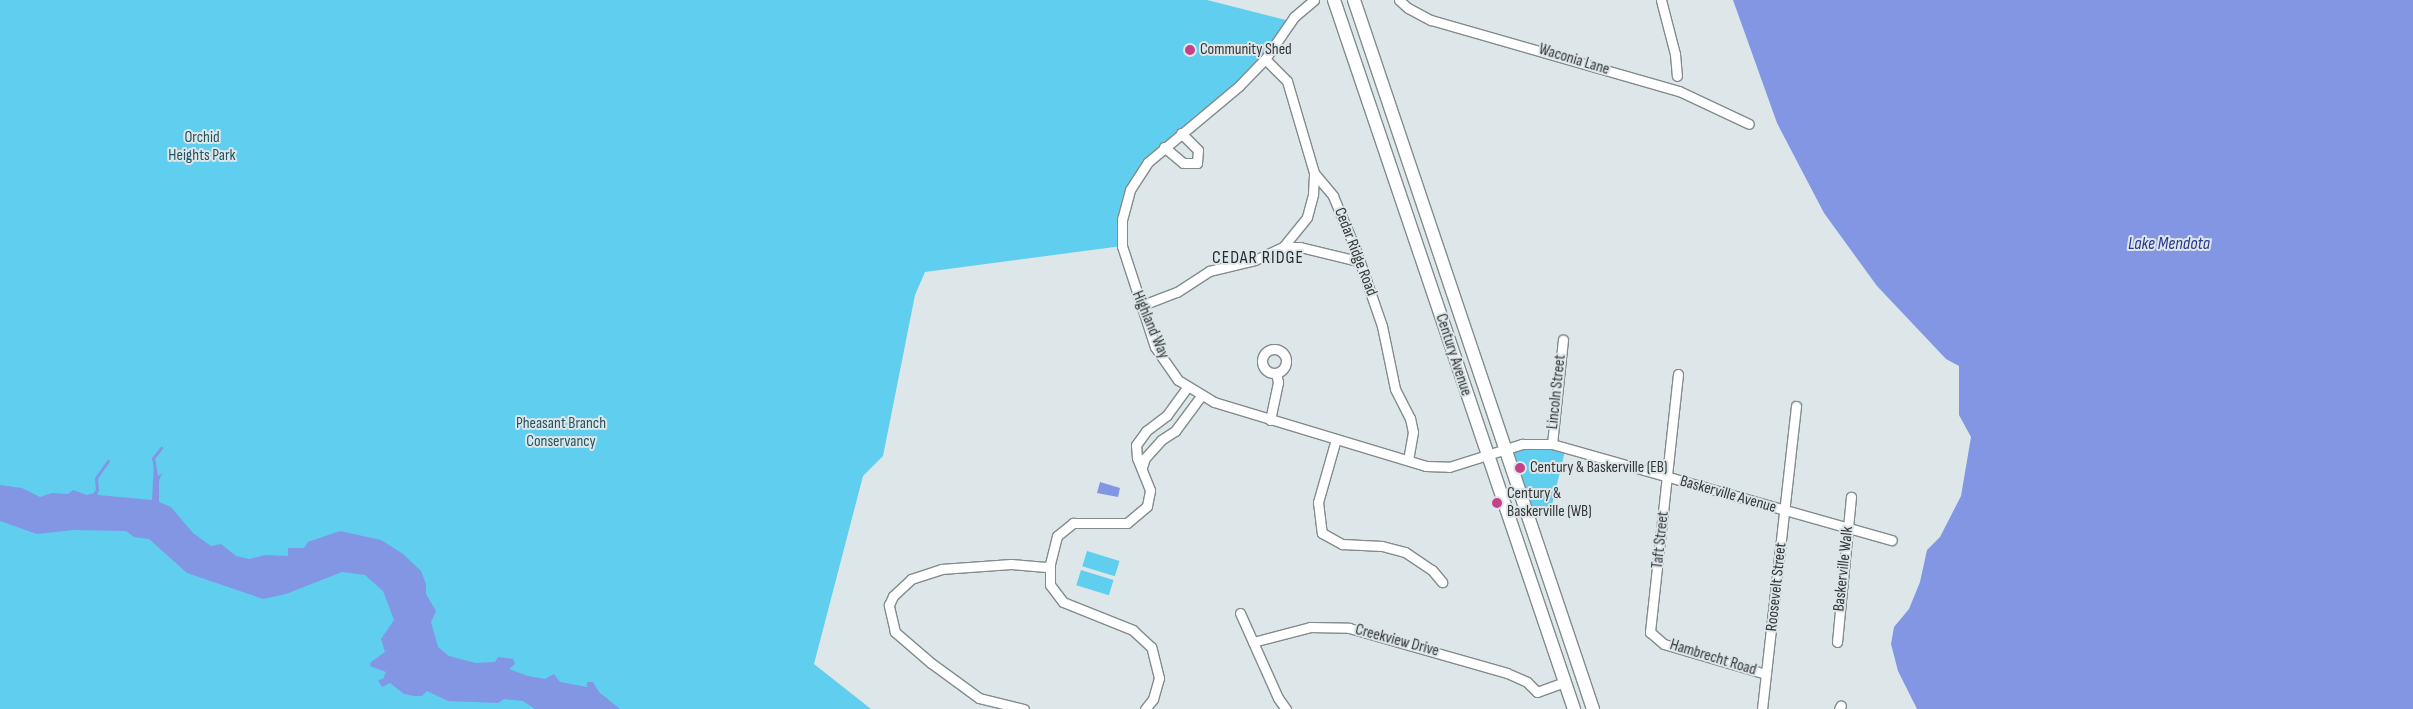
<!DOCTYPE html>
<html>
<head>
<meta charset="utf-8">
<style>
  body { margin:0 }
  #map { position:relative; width:2413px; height:709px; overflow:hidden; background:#dde6e9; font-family:"Sofia Sans Condensed",sans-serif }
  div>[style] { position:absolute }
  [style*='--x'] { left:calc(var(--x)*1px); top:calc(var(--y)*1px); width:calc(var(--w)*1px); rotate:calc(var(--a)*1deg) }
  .green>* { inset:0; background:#60ceee; transform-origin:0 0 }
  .water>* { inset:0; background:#8296e4 }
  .stream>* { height:3px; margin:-1.5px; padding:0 1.5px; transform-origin:1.5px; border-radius:1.5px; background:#8296e4 }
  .roads { filter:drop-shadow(1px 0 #838b8d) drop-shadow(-1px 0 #838b8d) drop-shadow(0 1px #838b8d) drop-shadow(0 -1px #838b8d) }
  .street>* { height:9px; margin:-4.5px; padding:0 4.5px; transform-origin:4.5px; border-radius:4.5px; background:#fff }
  .street>.ring { margin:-4.5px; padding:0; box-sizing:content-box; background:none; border:9px solid #fff; border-radius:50% }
  .secondary>* { height:12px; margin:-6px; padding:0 6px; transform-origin:6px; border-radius:6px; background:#fff }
  .dots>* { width:14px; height:14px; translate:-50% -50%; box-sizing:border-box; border:2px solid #dde6e9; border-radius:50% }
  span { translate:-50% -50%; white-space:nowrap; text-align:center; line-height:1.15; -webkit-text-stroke:4px #dde6e9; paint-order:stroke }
  .poi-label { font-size:16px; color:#333637 }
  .left { translate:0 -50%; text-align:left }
  .street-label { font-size:16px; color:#333637 }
  .park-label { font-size:16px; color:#225564 }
  .water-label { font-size:18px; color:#2c3791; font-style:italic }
  .neighbourhood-label { font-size:18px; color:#272d2f; letter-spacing:1px }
</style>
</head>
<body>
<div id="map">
  <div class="green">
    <div style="clip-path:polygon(0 0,1207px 0,1290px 21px,1265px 59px,1158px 152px,1130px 190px,1122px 246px,925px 272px,915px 295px,883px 456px,863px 476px,814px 664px,871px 709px,0 709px)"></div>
    <div style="clip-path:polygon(1566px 447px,1551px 509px,1530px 520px,1506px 448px)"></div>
    <div style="left:1087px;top:551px;width:34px;height:16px;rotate:17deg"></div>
    <div style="left:1081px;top:570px;width:34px;height:16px;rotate:17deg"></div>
  </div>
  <div class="water">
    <div style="clip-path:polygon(1733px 0,2413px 0,2413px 709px,1917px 709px,1898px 671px,1891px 644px,1894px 627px,1909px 609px,1920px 582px,1927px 550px,1940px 537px,1961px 496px,1971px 437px,1959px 415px,1959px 366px,1946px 359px,1877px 286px,1824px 213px,1777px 123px)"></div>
    <div style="clip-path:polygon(154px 462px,156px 478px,162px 473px,159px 481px,159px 502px,171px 507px,193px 533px,211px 546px,221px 544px,236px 556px,249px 559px,265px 555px,288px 556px,288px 548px,304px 548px,308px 542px,340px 531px,381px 540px,403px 554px,421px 571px,426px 584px,426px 594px,436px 611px,431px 622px,438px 647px,449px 656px,476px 663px,495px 662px,498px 657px,513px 659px,515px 664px,509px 669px,528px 676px,545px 679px,554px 674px,560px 682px,587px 687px,587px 682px,593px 682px,599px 692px,620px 709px,535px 709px,523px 701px,504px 699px,498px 703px,448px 701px,427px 691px,422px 696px,414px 696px,404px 694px,390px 683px,382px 687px,378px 680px,383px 679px,386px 672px,370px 666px,371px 662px,385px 652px,381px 639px,394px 620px,383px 591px,365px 575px,342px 572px,286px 594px,263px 599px,187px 573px,149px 539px,134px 537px,126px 531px,73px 530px,37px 534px,0 521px,0 485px,22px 488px,40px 497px,52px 493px,68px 494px,73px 490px,87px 495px,94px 493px,97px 487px,98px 495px,152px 500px)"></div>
    <div style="clip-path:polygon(1100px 482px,1120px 488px,1118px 497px,1097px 493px)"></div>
  </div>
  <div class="stream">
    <div style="--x:157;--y:480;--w:22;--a:-100"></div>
    <div style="--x:153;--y:458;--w:13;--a:-51"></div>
    <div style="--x:97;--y:490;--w:12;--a:-95"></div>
    <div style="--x:96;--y:478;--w:21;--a:-55"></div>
  </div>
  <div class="roads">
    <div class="street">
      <div style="--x:1314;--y:0;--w:26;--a:140"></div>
      <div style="--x:1294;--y:17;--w:51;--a:124.6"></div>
      <div style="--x:1265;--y:59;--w:37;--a:134"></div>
      <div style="--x:1239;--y:86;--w:119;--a:140.1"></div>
      <div style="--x:1148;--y:162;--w:33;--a:123"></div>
      <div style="--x:1130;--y:190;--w:30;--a:105"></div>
      <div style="--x:1122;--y:219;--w:27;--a:90"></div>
      <div style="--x:1122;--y:246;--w:106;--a:71.9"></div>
      <div style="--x:1155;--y:347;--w:40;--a:55.1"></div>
      <div style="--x:1178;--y:380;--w:42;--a:31.4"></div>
      <div style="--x:1214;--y:402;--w:221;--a:16.8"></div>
      <div style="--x:1426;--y:466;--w:23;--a:2"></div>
      <div style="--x:1449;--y:467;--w:77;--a:-17.5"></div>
      <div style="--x:1522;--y:444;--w:30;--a:0"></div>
      <div style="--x:1552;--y:444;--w:353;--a:15.8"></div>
      <div style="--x:1399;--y:0;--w:12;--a:42"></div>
      <div style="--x:1408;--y:8;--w:26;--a:28"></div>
      <div style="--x:1431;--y:20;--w:258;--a:16"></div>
      <div style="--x:1679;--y:91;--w:77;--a:25.2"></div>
      <div style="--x:1661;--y:0;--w:56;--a:75.5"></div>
      <div style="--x:1675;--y:54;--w:22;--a:85"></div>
      <div style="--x:1265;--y:59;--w:31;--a:45"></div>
      <div style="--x:1287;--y:81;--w:96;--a:73.6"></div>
      <div style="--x:1314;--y:173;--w:30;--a:50"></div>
      <div style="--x:1333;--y:196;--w:56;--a:67.1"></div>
      <div style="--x:1355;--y:248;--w:83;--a:70.9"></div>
      <div style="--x:1382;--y:326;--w:64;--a:78.3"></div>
      <div style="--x:1395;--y:389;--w:33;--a:63"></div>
      <div style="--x:1410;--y:418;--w:14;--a:78"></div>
      <div style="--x:1413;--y:432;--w:28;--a:100"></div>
      <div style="--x:1164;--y:147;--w:25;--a:40"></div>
      <div style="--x:1183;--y:163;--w:14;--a:0"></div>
      <div style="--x:1197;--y:163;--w:13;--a:-86"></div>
      <div style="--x:1198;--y:150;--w:24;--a:-135"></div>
      <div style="--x:1284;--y:247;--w:16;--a:0"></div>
      <div style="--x:1300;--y:247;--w:60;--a:13.6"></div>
      <div style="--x:1140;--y:306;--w:40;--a:-21"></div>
      <div style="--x:1177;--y:292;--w:38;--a:-33"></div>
      <div style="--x:1209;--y:271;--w:47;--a:-13.4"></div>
      <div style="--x:1255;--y:260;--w:31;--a:-25"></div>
      <div style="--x:1283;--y:247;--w:38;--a:-51"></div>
      <div style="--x:1307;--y:217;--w:24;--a:-75"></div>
      <div style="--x:1313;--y:194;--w:21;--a:-87"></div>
      <div class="ring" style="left:1262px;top:349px;width:15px;height:15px"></div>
      <div style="--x:1678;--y:374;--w:260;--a:96.2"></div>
      <div style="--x:1650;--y:632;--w:18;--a:41"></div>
      <div style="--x:1664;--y:644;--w:106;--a:16.4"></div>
      <div style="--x:1270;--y:420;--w:39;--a:-78"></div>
      <div style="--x:1278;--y:382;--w:9;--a:-103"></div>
      <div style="--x:1336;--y:439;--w:66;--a:105.9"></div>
      <div style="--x:1318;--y:502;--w:31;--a:83"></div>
      <div style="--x:1322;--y:533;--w:23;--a:29"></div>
      <div style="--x:1342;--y:544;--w:40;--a:2.9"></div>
      <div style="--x:1382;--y:546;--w:24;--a:15"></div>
      <div style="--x:1405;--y:552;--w:32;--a:34"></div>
      <div style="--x:1432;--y:570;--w:16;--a:50"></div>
      <div style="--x:1552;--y:444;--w:105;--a:-84"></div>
      <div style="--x:1142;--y:467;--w:9;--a:-72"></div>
      <div style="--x:1145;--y:458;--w:24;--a:-48"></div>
      <div style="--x:1161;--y:440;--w:17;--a:-33"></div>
      <div style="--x:1175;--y:431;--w:44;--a:-53.4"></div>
      <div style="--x:1240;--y:613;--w:93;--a:65.9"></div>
      <div style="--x:1278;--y:698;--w:14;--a:54"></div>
      <div style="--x:1253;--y:642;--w:59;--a:-14.7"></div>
      <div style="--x:1310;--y:627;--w:39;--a:1"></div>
      <div style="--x:1349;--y:628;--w:164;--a:15.9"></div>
      <div style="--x:1507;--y:673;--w:22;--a:24"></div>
      <div style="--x:1527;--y:682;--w:14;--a:45"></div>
      <div style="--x:1537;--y:692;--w:30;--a:-20"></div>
      <div style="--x:1837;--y:642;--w:146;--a:-84.5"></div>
      <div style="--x:1024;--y:709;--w:46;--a:-166.3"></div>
      <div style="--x:979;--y:698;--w:59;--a:-143.9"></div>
      <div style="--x:931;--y:663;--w:48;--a:-139.3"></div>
      <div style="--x:895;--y:632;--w:28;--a:-103"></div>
      <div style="--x:889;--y:605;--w:10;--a:-66"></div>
      <div style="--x:893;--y:596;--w:25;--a:-43"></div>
      <div style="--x:911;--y:579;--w:32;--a:-18"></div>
      <div style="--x:941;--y:569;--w:70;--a:-4.1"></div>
      <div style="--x:1011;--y:564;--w:38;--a:5"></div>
      <div style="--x:1145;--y:709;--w:13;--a:-51"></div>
      <div style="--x:1153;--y:699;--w:22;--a:-74"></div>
      <div style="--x:1159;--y:678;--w:32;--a:-104"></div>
      <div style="--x:1151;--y:647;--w:25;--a:-137"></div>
      <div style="--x:1133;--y:630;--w:75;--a:-158.2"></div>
      <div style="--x:1063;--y:602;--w:21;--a:-127"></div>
      <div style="--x:1050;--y:585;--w:21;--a:-90"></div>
      <div style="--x:1050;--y:564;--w:29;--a:-76"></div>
      <div style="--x:1057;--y:536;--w:21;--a:-39"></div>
      <div style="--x:1073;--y:523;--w:54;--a:0"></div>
      <div style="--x:1127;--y:523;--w:26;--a:-40"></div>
      <div style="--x:1147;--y:506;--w:16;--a:-79"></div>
      <div style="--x:1150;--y:490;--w:35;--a:-112"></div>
      <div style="--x:1137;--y:458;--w:13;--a:-94"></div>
      <div style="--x:1136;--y:445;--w:17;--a:-54"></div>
      <div style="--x:1146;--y:431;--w:26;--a:-37"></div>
      <div style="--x:1167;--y:415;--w:34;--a:-54"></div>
      <div style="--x:1762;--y:709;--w:305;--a:-83.6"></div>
      <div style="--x:1839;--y:709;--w:4;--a:-63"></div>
    </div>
    <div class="secondary">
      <div style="--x:1334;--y:0;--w:749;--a:71.3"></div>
      <div style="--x:1354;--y:0;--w:748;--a:71.37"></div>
    </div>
  </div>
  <div class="dots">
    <div style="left:1190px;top:50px;background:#c54289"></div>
    <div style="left:1520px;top:468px;background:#c54289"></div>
    <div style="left:1497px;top:503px;background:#c54289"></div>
  </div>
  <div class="poi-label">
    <span class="left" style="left:1200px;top:50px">Community Shed</span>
    <span class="left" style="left:1530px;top:468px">Century &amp; Baskerville (EB)</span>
    <span class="left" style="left:1507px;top:503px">Century &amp;<br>Baskerville (WB)</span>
  </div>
  <div class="street-label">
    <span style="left:1574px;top:60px;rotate:17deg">Waconia Lane</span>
    <span style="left:1355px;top:252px;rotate:69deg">Cedar Ridge Road</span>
    <span style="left:1150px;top:325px;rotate:67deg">Highland Way</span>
    <span style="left:1453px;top:355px;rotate:72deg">Century Avenue</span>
    <span style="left:1557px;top:392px;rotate:-84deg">Lincoln Street</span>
    <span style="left:1728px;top:495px;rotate:16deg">Baskerville Avenue</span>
    <span style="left:1661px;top:540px;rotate:-84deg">Taft Street</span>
    <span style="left:1844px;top:569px;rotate:-84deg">Baskerville Walk</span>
    <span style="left:1777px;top:587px;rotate:-84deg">Roosevelt Street</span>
    <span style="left:1397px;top:641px;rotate:15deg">Creekview Drive</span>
    <span style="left:1713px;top:658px;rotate:17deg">Hambrecht Road</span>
  </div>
  <div class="park-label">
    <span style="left:202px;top:147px">Orchid<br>Heights Park</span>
    <span style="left:561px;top:433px">Pheasant Branch<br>Conservancy</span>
  </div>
  <div class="water-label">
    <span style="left:2169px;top:244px">Lake Mendota</span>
  </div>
  <div class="neighbourhood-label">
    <span style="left:1258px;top:258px">CEDAR RIDGE</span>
  </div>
</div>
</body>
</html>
